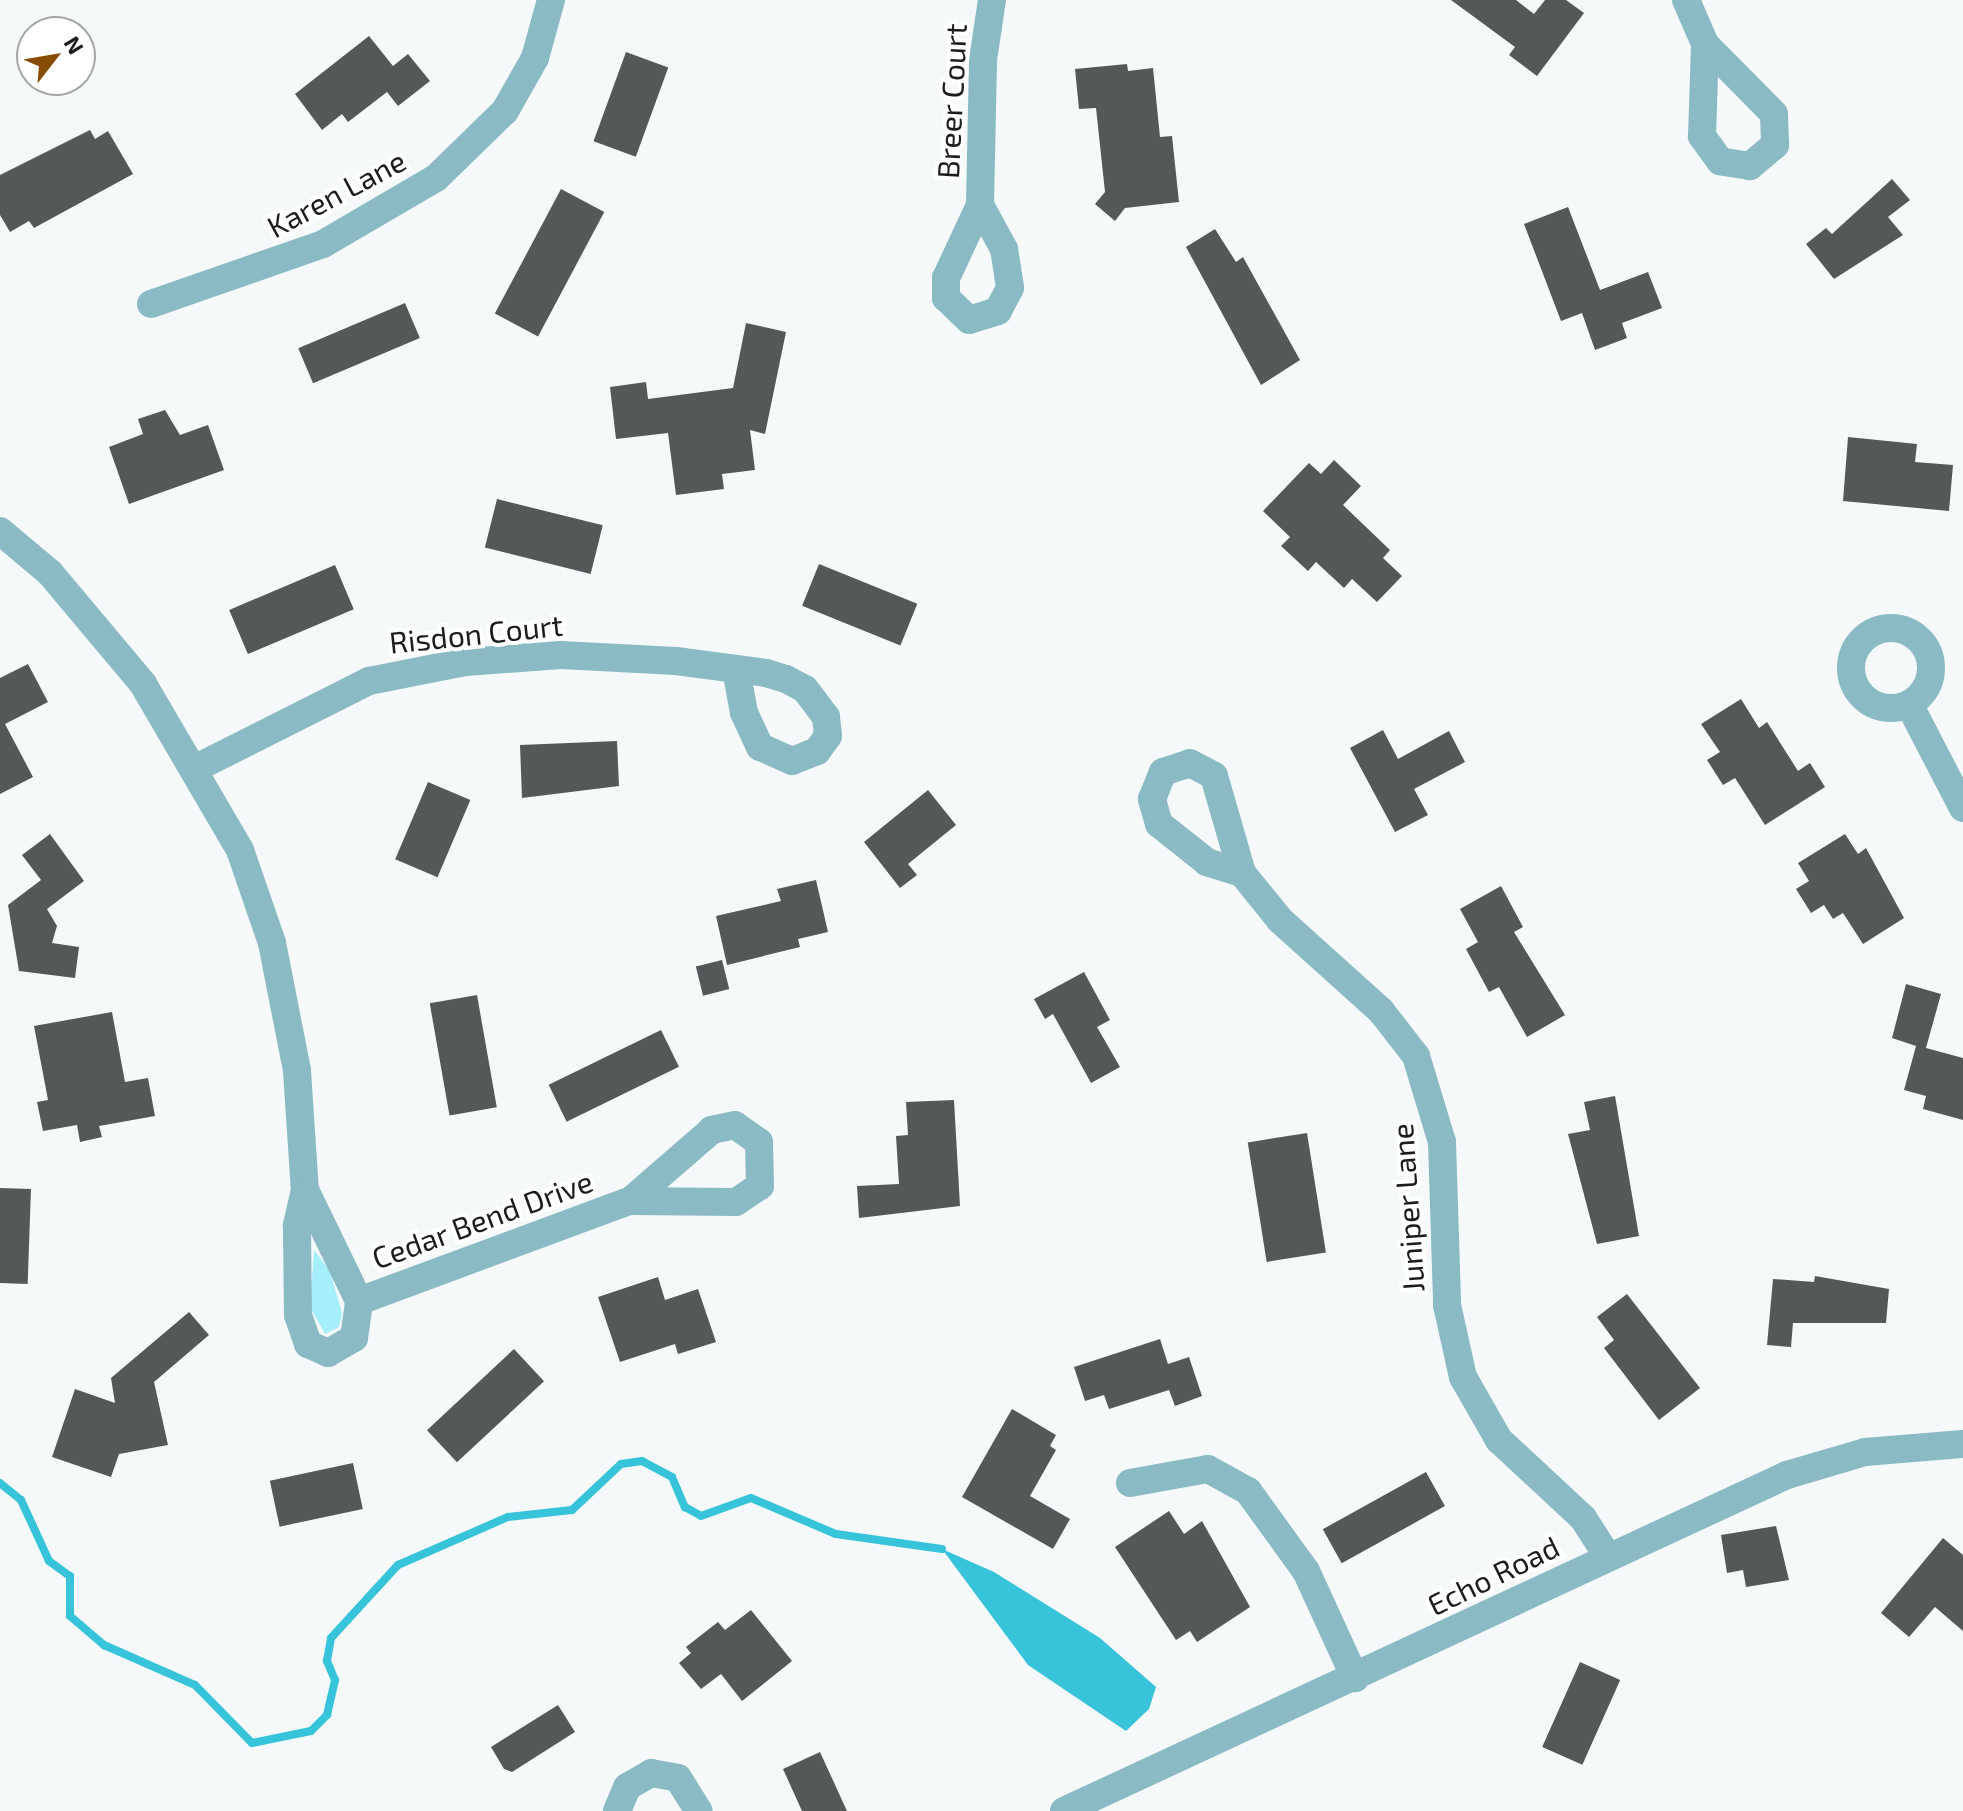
<!DOCTYPE html>
<html>
<head>
<meta charset="utf-8">
<style>
  body { margin:0 }
  #map { position:relative; width:1963px; height:1811px; overflow:hidden; background:#f6f9fa; font-family:"Exo 2",sans-serif }
  div>[style] { position:absolute }
  [style*='--x'] { left:calc(var(--x)*1px); top:calc(var(--y)*1px); width:calc(var(--w)*1px); rotate:calc(var(--a)*1deg) }
  .green>* { inset:0; background:#a5eefc }
  .water>* { inset:0; background:#37c4db }
  .stream>* { height:8px; margin:-4px; padding:0 4px; transform-origin:4px; border-radius:4px; background:#37c4db }
  .building>* { inset:0; background:#555859; transform-origin:0 0 }
  .minor>* { height:28px; margin:-14px; padding:0 14px; transform-origin:14px; border-radius:14px; background:#8abbc5 }
  .minor>.ring { margin:-14px; padding:0; box-sizing:content-box; background:none; border:28px solid #8abbc5; border-radius:50% }
  span { translate:-50% -50%; white-space:nowrap; text-align:center; line-height:1.15; -webkit-text-stroke:8px #fff; paint-order:stroke }
  .street-label { font-size:30px; color:#1b1d1d }
  .north { position:absolute; left:16px; top:16px; width:80px; height:80px; box-sizing:border-box; background:#fff; border:2px solid #a4a5a5; border-radius:50%; rotate:59deg; font-size:22px; font-weight:700; line-height:32px; text-align:center; color:#1b1d1d }
  .north::after { content:''; display:block; margin:auto; width:28px; height:36px; background:#864b04; clip-path:polygon(50% 0,100% 100%,50% 72%,0 100%) }
</style>
</head>
<body>
<div id="map">
  <div class="green">
    <div style="clip-path:polygon(314px 1250px,330px 1271px,342px 1313px,339px 1327px,325px 1334px,310px 1307px)"></div>
  </div>
  <div class="water">
    <div style="clip-path:polygon(942px 1549px,994px 1572px,1100px 1638px,1156px 1687px,1149px 1709px,1126px 1731px,1028px 1665px)"></div>
  </div>
  <div class="stream">
    <div style="--x:0;--y:1483;--w:27;--a:39"></div>
    <div style="--x:21;--y:1500;--w:67;--a:65.3"></div>
    <div style="--x:49;--y:1561;--w:26;--a:36"></div>
    <div style="--x:70;--y:1576;--w:40;--a:90"></div>
    <div style="--x:70;--y:1616;--w:45;--a:40.5"></div>
    <div style="--x:104;--y:1645;--w:99;--a:23.7"></div>
    <div style="--x:195;--y:1685;--w:81;--a:45.5"></div>
    <div style="--x:252;--y:1743;--w:60;--a:-11.5"></div>
    <div style="--x:311;--y:1731;--w:23;--a:-45"></div>
    <div style="--x:327;--y:1715;--w:36;--a:-77"></div>
    <div style="--x:335;--y:1680;--w:21;--a:-113"></div>
    <div style="--x:327;--y:1661;--w:23;--a:-80"></div>
    <div style="--x:331;--y:1638;--w:99;--a:-47.5"></div>
    <div style="--x:398;--y:1565;--w:120;--a:-23.6"></div>
    <div style="--x:508;--y:1517;--w:64;--a:-6.2"></div>
    <div style="--x:572;--y:1510;--w:67;--a:-43.2"></div>
    <div style="--x:621;--y:1464;--w:21;--a:-8"></div>
    <div style="--x:642;--y:1461;--w:34;--a:28"></div>
    <div style="--x:672;--y:1477;--w:33;--a:67"></div>
    <div style="--x:685;--y:1507;--w:18;--a:29"></div>
    <div style="--x:701;--y:1516;--w:53;--a:-19.8"></div>
    <div style="--x:751;--y:1498;--w:92;--a:23"></div>
    <div style="--x:836;--y:1534;--w:107;--a:8.1"></div>
  </div>
  <div class="building">
    <div style="clip-path:polygon(1451px 0,1516px 0,1534px 14px,1545px 0,1566px 0,1584px 13px,1537px 76px,1509px 55px,1515px 47px)"></div>
    <div style="clip-path:polygon(369px 36px,393px 66px,408px 54px,430px 81px,398px 106px,387px 92px,348px 122px,342px 114px,322px 130px,295px 94px)"></div>
    <div style="left:626px;top:52px;width:45px;height:95px;rotate:20deg"></div>
    <div style="clip-path:polygon(1127px 64px,1128px 71px,1153px 68px,1160px 137px,1172px 136px,1179px 202px,1125px 208px,1115px 221px,1095px 204px,1105px 192px,1096px 108px,1079px 109px,1075px 69px)"></div>
    <div style="clip-path:polygon(90px 130px,95px 139px,108px 131px,133px 174px,34px 228px,29px 221px,10px 232px,0 215px,0 175px)"></div>
    <div style="clip-path:polygon(1892px 179px,1910px 200px,1888px 217px,1903px 235px,1834px 279px,1806px 244px,1826px 228px,1832px 234px)"></div>
    <div style="left:561px;top:189px;width:49px;height:141px;rotate:28deg"></div>
    <div style="clip-path:polygon(1568px 207px,1600px 290px,1648px 272px,1662px 308px,1622px 323px,1627px 338px,1595px 350px,1582px 313px,1561px 321px,1524px 224px)"></div>
    <div style="clip-path:polygon(1215px 229px,1236px 262px,1243px 257px,1300px 360px,1261px 385px,1186px 247px)"></div>
    <div style="left:405px;top:303px;width:38px;height:116px;rotate:67deg"></div>
    <div style="clip-path:polygon(746px 323px,786px 332px,765px 434px,750px 430px,755px 470px,722px 474px,724px 489px,676px 495px,668px 433px,616px 439px,610px 387px,646px 382px,648px 399px,733px 388px)"></div>
    <div style="clip-path:polygon(165px 410px,180px 435px,208px 425px,224px 470px,129px 504px,109px 447px,143px 434px,138px 419px)"></div>
    <div style="clip-path:polygon(1848px 437px,1917px 444px,1915px 462px,1953px 465px,1949px 511px,1843px 501px)"></div>
    <div style="clip-path:polygon(1334px 460px,1361px 486px,1343px 505px,1390px 550px,1383px 558px,1402px 576px,1377px 602px,1352px 579px,1344px 588px,1316px 562px,1308px 571px,1281px 546px,1290px 537px,1263px 511px,1309px 463px,1321px 474px)"></div>
    <div style="left:497px;top:499px;width:109px;height:50px;rotate:14deg"></div>
    <div style="left:819px;top:564px;width:106px;height:45px;rotate:22deg"></div>
    <div style="left:335px;top:565px;width:48px;height:115px;rotate:67deg"></div>
    <div style="clip-path:polygon(28px 664px,48px 702px,5px 724px,33px 777px,0 794px,0 678px)"></div>
    <div style="clip-path:polygon(1741px 699px,1759px 728px,1767px 722px,1798px 771px,1810px 763px,1825px 787px,1765px 825px,1735px 778px,1723px 785px,1707px 760px,1720px 752px,1701px 724px)"></div>
    <div style="clip-path:polygon(1383px 730px,1398px 759px,1449px 731px,1465px 762px,1414px 789px,1428px 815px,1395px 832px,1350px 748px)"></div>
    <div style="clip-path:polygon(617px 741px,619px 786px,522px 798px,520px 745px)"></div>
    <div style="left:428px;top:782px;width:46px;height:84px;rotate:23deg"></div>
    <div style="clip-path:polygon(928px 790px,956px 825px,908px 864px,917px 875px,900px 888px,864px 842px)"></div>
    <div style="clip-path:polygon(50px 834px,84px 881px,47px 909px,57px 926px,52px 943px,79px 947px,75px 978px,19px 971px,8px 905px,41px 880px,22px 855px)"></div>
    <div style="clip-path:polygon(1845px 834px,1858px 854px,1866px 848px,1904px 918px,1863px 944px,1843px 913px,1833px 919px,1824px 905px,1811px 913px,1796px 889px,1809px 881px,1798px 863px)"></div>
    <div style="clip-path:polygon(816px 880px,828px 932px,798px 939px,800px 947px,727px 965px,716px 916px,781px 901px,777px 889px)"></div>
    <div style="clip-path:polygon(1501px 886px,1523px 927px,1514px 932px,1565px 1015px,1527px 1037px,1499px 987px,1489px 992px,1466px 949px,1478px 942px,1460px 909px)"></div>
    <div style="left:722px;top:960px;width:30px;height:27px;rotate:76deg"></div>
    <div style="clip-path:polygon(1084px 972px,1110px 1020px,1097px 1027px,1120px 1067px,1091px 1083px,1053px 1014px,1045px 1019px,1034px 999px)"></div>
    <div style="clip-path:polygon(1906px 984px,1941px 994px,1926px 1048px,1963px 1058px,1963px 1120px,1923px 1109px,1926px 1096px,1904px 1090px,1916px 1046px,1892px 1038px)"></div>
    <div style="left:477px;top:995px;width:114px;height:48px;rotate:80deg"></div>
    <div style="clip-path:polygon(112px 1012px,125px 1082px,148px 1078px,155px 1116px,99px 1126px,102px 1137px,80px 1142px,77px 1125px,43px 1131px,37px 1102px,48px 1100px,34px 1026px)"></div>
    <div style="left:661px;top:1030px;width:41px;height:125px;rotate:64deg"></div>
    <div style="clip-path:polygon(1615px 1096px,1639px 1236px,1597px 1244px,1568px 1134px,1590px 1130px,1584px 1102px)"></div>
    <div style="clip-path:polygon(954px 1100px,960px 1206px,859px 1218px,857px 1186px,899px 1184px,896px 1136px,908px 1135px,906px 1102px)"></div>
    <div style="left:1307px;top:1133px;width:121px;height:60px;rotate:81deg"></div>
    <div style="left:0;top:1188px;width:31px;height:95px;rotate:2deg"></div>
    <div style="clip-path:polygon(1815px 1276px,1889px 1289px,1886px 1323px,1793px 1323px,1791px 1347px,1767px 1345px,1773px 1279px,1814px 1282px)"></div>
    <div style="clip-path:polygon(658px 1277px,665px 1300px,698px 1289px,716px 1342px,678px 1354px,675px 1344px,620px 1362px,598px 1297px)"></div>
    <div style="clip-path:polygon(1627px 1294px,1700px 1388px,1659px 1420px,1604px 1348px,1614px 1340px,1597px 1317px)"></div>
    <div style="clip-path:polygon(189px 1312px,209px 1335px,154px 1382px,168px 1445px,119px 1454px,111px 1477px,52px 1457px,75px 1389px,115px 1403px,111px 1378px)"></div>
    <div style="clip-path:polygon(1160px 1339px,1168px 1364px,1189px 1357px,1202px 1396px,1175px 1406px,1169px 1390px,1109px 1409px,1104px 1395px,1085px 1401px,1074px 1367px)"></div>
    <div style="left:514px;top:1349px;width:44px;height:119px;rotate:47deg"></div>
    <div style="clip-path:polygon(1012px 1409px,1056px 1435px,1050px 1446px,1056px 1450px,1030px 1496px,1070px 1519px,1053px 1549px,962px 1497px)"></div>
    <div style="left:353px;top:1463px;width:47px;height:85px;rotate:78deg"></div>
    <div style="left:1426px;top:1472px;width:39px;height:118px;rotate:61deg"></div>
    <div style="clip-path:polygon(1169px 1511px,1184px 1534px,1202px 1521px,1250px 1607px,1197px 1642px,1190px 1631px,1176px 1640px,1115px 1547px)"></div>
    <div style="clip-path:polygon(1776px 1526px,1789px 1580px,1746px 1587px,1743px 1570px,1727px 1573px,1721px 1535px)"></div>
    <div style="clip-path:polygon(1943px 1538px,1963px 1555px,1963px 1631px,1935px 1607px,1909px 1637px,1881px 1613px)"></div>
    <div style="clip-path:polygon(751px 1610px,792px 1661px,742px 1701px,721px 1674px,701px 1689px,679px 1663px,691px 1653px,686px 1647px,718px 1622px,725px 1630px)"></div>
    <div style="left:1580px;top:1662px;width:44px;height:93px;rotate:24deg"></div>
    <div style="clip-path:polygon(558px 1705px,575px 1732px,512px 1772px,504px 1769px,491px 1747px)"></div>
    <div style="clip-path:polygon(820px 1752px,847px 1811px,802px 1811px,783px 1769px)"></div>
  </div>
  <div class="minor">
    <div style="--x:1686;--y:0;--w:48;--a:66.6"></div>
    <div style="--x:1705;--y:44;--w:98;--a:45.4"></div>
    <div style="--x:1774;--y:114;--w:31;--a:88"></div>
    <div style="--x:1775;--y:145;--w:33;--a:140"></div>
    <div style="--x:1750;--y:166;--w:30;--a:-171"></div>
    <div style="--x:1720;--y:161;--w:31;--a:-126"></div>
    <div style="--x:1702;--y:136;--w:92;--a:-88.1"></div>
    <div style="--x:980;--y:205;--w:50;--a:61.4"></div>
    <div style="--x:1004;--y:249;--w:39;--a:81"></div>
    <div style="--x:1010;--y:288;--w:26;--a:118"></div>
    <div style="--x:998;--y:311;--w:30;--a:163"></div>
    <div style="--x:969;--y:320;--w:32;--a:-136"></div>
    <div style="--x:946;--y:298;--w:20;--a:-90"></div>
    <div style="--x:946;--y:278;--w:81;--a:-65"></div>
    <div style="--x:980;--y:205;--w:145;--a:-88.8"></div>
    <div style="--x:983;--y:60;--w:61;--a:-81.5"></div>
    <div style="--x:151;--y:304;--w:182;--a:-19.2"></div>
    <div style="--x:323;--y:244;--w:131;--a:-30.3"></div>
    <div style="--x:436;--y:178;--w:96;--a:-44.2"></div>
    <div style="--x:505;--y:111;--w:61;--a:-60.5"></div>
    <div style="--x:535;--y:58;--w:60;--a:-74.6"></div>
    <div style="--x:0;--y:531;--w:65;--a:40"></div>
    <div style="--x:50;--y:573;--w:145;--a:50"></div>
    <div style="--x:143;--y:684;--w:192;--a:59.7"></div>
    <div style="--x:240;--y:850;--w:98;--a:71"></div>
    <div style="--x:272;--y:943;--w:130;--a:78.9"></div>
    <div style="--x:297;--y:1071;--w:119;--a:86.2"></div>
    <div style="--x:305;--y:1190;--w:37;--a:103"></div>
    <div style="--x:297;--y:1226;--w:89;--a:89.4"></div>
    <div style="--x:298;--y:1315;--w:31;--a:71"></div>
    <div style="--x:308;--y:1344;--w:22;--a:24"></div>
    <div style="--x:328;--y:1353;--w:30;--a:-30"></div>
    <div style="--x:354;--y:1338;--w:37;--a:-82"></div>
    <div style="--x:359;--y:1301;--w:123;--a:-115.9"></div>
    <div class="ring" style="left:1851px;top:628px;width:52px;height:52px"></div>
    <div style="--x:1909;--y:704;--w:117;--a:62.6"></div>
    <div style="--x:196;--y:768;--w:194;--a:-26.7"></div>
    <div style="--x:369;--y:681;--w:98;--a:-11.2"></div>
    <div style="--x:465;--y:662;--w:96;--a:-4.2"></div>
    <div style="--x:561;--y:655;--w:115;--a:3"></div>
    <div style="--x:676;--y:661;--w:91;--a:7.6"></div>
    <div style="--x:766;--y:673;--w:21;--a:17"></div>
    <div style="--x:786;--y:679;--w:21;--a:28"></div>
    <div style="--x:805;--y:689;--w:35;--a:53"></div>
    <div style="--x:826;--y:717;--w:19;--a:84"></div>
    <div style="--x:828;--y:736;--w:19;--a:126"></div>
    <div style="--x:817;--y:751;--w:27;--a:158"></div>
    <div style="--x:792;--y:761;--w:35;--a:-156"></div>
    <div style="--x:760;--y:747;--w:38;--a:-115"></div>
    <div style="--x:744;--y:713;--w:45;--a:-100.3"></div>
    <div style="--x:1242;--y:873;--w:37;--a:-163"></div>
    <div style="--x:1207;--y:862;--w:61;--a:-141.6"></div>
    <div style="--x:1159;--y:824;--w:26;--a:-106"></div>
    <div style="--x:1152;--y:799;--w:29;--a:-68"></div>
    <div style="--x:1163;--y:772;--w:28;--a:-18"></div>
    <div style="--x:1190;--y:763;--w:27;--a:28"></div>
    <div style="--x:1214;--y:776;--w:101;--a:73.9"></div>
    <div style="--x:1242;--y:873;--w:60;--a:51"></div>
    <div style="--x:1280;--y:920;--w:136;--a:42"></div>
    <div style="--x:1381;--y:1011;--w:57;--a:52.1"></div>
    <div style="--x:1416;--y:1056;--w:90;--a:73.2"></div>
    <div style="--x:1442;--y:1142;--w:163;--a:88.2"></div>
    <div style="--x:1447;--y:1305;--w:74;--a:77.5"></div>
    <div style="--x:1463;--y:1377;--w:73;--a:60.3"></div>
    <div style="--x:1499;--y:1440;--w:115;--a:42.9"></div>
    <div style="--x:1583;--y:1518;--w:46;--a:57.3"></div>
    <div style="--x:359;--y:1301;--w:289;--a:-20.3"></div>
    <div style="--x:630;--y:1201;--w:106;--a:0.5"></div>
    <div style="--x:736;--y:1202;--w:29;--a:-34"></div>
    <div style="--x:760;--y:1186;--w:44;--a:-91.3"></div>
    <div style="--x:759;--y:1142;--w:29;--a:-145"></div>
    <div style="--x:735;--y:1125;--w:24;--a:168"></div>
    <div style="--x:712;--y:1130;--w:108;--a:139.1"></div>
    <div style="--x:1130;--y:1483;--w:79;--a:-10.2"></div>
    <div style="--x:1208;--y:1469;--w:46;--a:28.8"></div>
    <div style="--x:1248;--y:1491;--w:99;--a:54.1"></div>
    <div style="--x:1306;--y:1571;--w:118;--a:65.4"></div>
    <div style="--x:617;--y:1811;--w:26;--a:-67"></div>
    <div style="--x:627;--y:1787;--w:28;--a:-30"></div>
    <div style="--x:651;--y:1773;--w:27;--a:10"></div>
    <div style="--x:678;--y:1778;--w:39;--a:58"></div>
    <div style="--x:1064;--y:1811;--w:797;--a:-24.93"></div>
    <div style="--x:1787;--y:1475;--w:81;--a:-16.4"></div>
    <div style="--x:1865;--y:1452;--w:98;--a:-4.7"></div>
  </div>
  <div class="street-label">
    <span style="left:951px;top:101px;rotate:-87deg">Breer Court</span>
    <span style="left:336px;top:193px;rotate:-28deg">Karen Lane</span>
    <span style="left:476px;top:633px;rotate:-6deg">Risdon Court</span>
    <span style="left:1407px;top:1208px;rotate:-94deg">Juniper Lane</span>
    <span style="left:482px;top:1219px;rotate:-20deg">Cedar Bend Drive</span>
    <span style="left:1493px;top:1575px;rotate:-26deg">Echo Road</span>
  </div>
  <div class="north">N</div>
</div>
</body>
</html>
